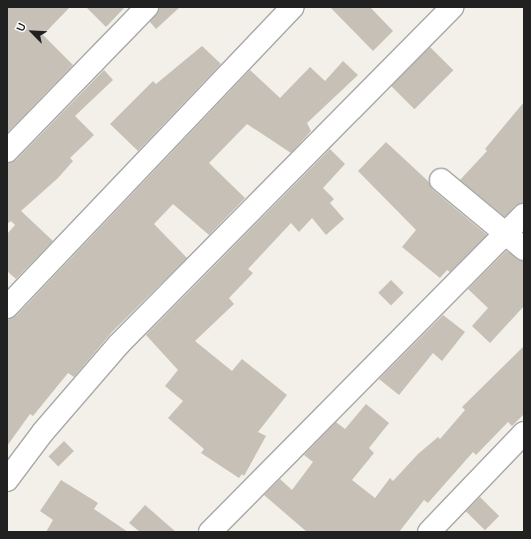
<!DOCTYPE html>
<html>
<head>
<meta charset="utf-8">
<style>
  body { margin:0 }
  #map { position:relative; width:531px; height:539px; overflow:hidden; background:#f2f0e8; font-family:Cabin,sans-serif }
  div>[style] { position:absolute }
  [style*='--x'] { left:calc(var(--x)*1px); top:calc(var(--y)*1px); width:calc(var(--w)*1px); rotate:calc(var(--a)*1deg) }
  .building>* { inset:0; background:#c7c0b7; transform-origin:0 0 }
  .roads { filter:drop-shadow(1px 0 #a8a8a8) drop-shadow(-1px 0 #a8a8a8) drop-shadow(0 1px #a8a8a8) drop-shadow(0 -1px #a8a8a8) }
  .minor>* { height:22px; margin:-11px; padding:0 11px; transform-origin:11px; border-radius:11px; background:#fff }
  span { translate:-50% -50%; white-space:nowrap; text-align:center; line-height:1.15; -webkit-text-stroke:4px #fff; paint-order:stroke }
  .frame { position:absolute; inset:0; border:8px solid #212121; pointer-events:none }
  .north { position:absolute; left:12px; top:12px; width:40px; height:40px; -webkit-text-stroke:3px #fff; paint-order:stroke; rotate:294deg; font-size:11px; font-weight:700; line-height:16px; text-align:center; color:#212121 }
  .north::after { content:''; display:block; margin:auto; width:14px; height:18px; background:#212121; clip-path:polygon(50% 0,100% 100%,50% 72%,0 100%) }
</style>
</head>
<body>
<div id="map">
  <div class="building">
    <div style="clip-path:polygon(7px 7px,70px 7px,43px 35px,73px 65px,7px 133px)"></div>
    <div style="clip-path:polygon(86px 7px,125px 7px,106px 27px)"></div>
    <div style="clip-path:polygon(159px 7px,180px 7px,156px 29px,150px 22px)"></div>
    <div style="clip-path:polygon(330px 7px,370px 7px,393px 31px,373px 51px)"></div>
    <div style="clip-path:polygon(202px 46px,221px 64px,138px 151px,110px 124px,153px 81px,156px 84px)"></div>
    <div style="left:430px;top:47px;width:33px;height:55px;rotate:45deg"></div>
    <div style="clip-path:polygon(343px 61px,358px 75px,307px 123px,311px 131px,291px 153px,247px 124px,209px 163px,245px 198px,209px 235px,173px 204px,154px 224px,187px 258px,112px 332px,74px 377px,68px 373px,33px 416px,30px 414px,7px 446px,7px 320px,16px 316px,250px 70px,280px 98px,310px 67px,325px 81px)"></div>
    <div style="clip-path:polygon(104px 70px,113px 80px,75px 116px,94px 135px,70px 158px,73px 161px,58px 178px,21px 211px,53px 241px,16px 279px,7px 271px,7px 234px,15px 225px,11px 221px,7px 224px,7px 163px,16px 160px)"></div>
    <div style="clip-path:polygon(524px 102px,524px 203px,515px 206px,505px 217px,460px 180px,487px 151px,485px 149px)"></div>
    <div style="clip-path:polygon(386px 142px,429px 182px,433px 190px,487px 235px,450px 272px,447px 270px,440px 278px,402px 247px,416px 230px,358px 171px)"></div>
    <div style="clip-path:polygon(330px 149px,345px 164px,323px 188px,334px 199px,330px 203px,344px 219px,326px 235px,312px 218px,299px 232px,291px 223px,248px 269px,253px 273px,229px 298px,234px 304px,195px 341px,232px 371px,242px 359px,287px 395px,258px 432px,266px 436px,244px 476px,242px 474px,239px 478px,201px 453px,204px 449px,168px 418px,183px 401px,165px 386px,178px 370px,146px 335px)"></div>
    <div style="clip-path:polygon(506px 251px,524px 261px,524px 306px,490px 343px,472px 326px,488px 308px,468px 289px)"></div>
    <div style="left:391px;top:280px;width:18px;height:18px;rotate:45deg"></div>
    <div style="clip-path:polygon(443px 315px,465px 332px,442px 361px,433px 353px,399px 395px,379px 379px)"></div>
    <div style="clip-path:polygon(524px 346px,524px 414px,512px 426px,508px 422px,476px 455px,473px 452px,428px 503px,424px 500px,399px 532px,307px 532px,264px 495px,280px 479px,292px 490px,313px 462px,304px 455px,336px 422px,345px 429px,366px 404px,389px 423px,369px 448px,374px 453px,352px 480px,375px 498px,390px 478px,393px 481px,418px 454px,438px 437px,440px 439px,465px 410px,462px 407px)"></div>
    <div style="left:64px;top:441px;width:14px;height:22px;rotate:45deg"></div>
    <div style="clip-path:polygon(61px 480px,98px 503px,94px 509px,128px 532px,46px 532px,53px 520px,40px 511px)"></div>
    <div style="left:480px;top:497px;width:27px;height:20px;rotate:45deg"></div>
    <div style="clip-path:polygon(145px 505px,176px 532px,140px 532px,129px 523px)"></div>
  </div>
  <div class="roads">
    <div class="minor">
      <div style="--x:7;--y:151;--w:201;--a:-45.8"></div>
      <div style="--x:441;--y:180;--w:108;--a:39.7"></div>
      <div style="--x:7;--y:307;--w:414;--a:-46.4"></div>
      <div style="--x:7;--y:480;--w:60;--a:-53.1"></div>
      <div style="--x:43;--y:432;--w:116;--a:-49.2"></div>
      <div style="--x:119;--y:344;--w:474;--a:-45.3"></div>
      <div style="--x:210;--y:532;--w:446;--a:-45.3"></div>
      <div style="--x:429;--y:532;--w:137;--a:-46.2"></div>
    </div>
  </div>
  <div class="frame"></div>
  <div class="north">U</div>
</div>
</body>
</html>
